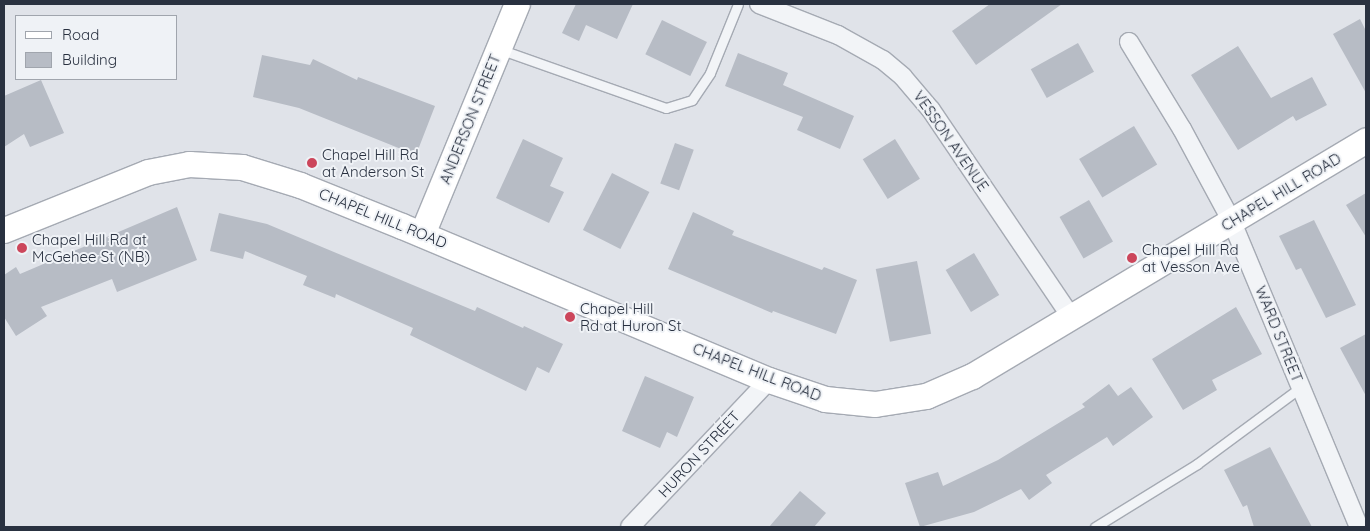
<!DOCTYPE html>
<html>
<head>
<meta charset="utf-8">
<style>
  body { margin:0 }
  #map { position:relative; width:1370px; height:531px; overflow:hidden; background:#e0e3e9; font-family:Quicksand,sans-serif }
  div>[style] { position:absolute }
  [style*='--x'] { left:calc(var(--x)*1px); top:calc(var(--y)*1px); width:calc(var(--w)*1px); rotate:calc(var(--a)*1deg) }
  .building>* { inset:0; background:#b7bcc5; transform-origin:0 0 }
  .roads { filter:drop-shadow(1px 0 #a5aab3) drop-shadow(-1px 0 #a5aab3) drop-shadow(0 1px #a5aab3) drop-shadow(0 -1px #a5aab3) }
  .lane>* { height:9px; margin:-4.5px; padding:0 4.5px; transform-origin:4.5px; border-radius:4.5px; background:#f2f4f7 }
  .street>* { height:18px; margin:-9px; padding:0 9px; transform-origin:9px; border-radius:9px; background:#f2f4f7 }
  .secondary>* { height:25px; margin:-12.5px; padding:0 12.5px; transform-origin:12.5px; border-radius:12.5px; background:#fff }
  .dots>* { width:14px; height:14px; translate:-50% -50%; box-sizing:border-box; border:2px solid #eff2f6; border-radius:50% }
  span { translate:-50% -50%; white-space:nowrap; text-align:center; line-height:1.15; -webkit-text-stroke:4px #eff2f6; paint-order:stroke }
  .street-label { font-size:15px; color:#293140 }
  .poi-label { font-size:15px; color:#293140 }
  .left { translate:0 -50%; text-align:left }
  .frame { position:absolute; inset:0; border:5px solid #293140; pointer-events:none }
  .legend { position:absolute; left:15px; top:15px; width:162px; height:65px; box-sizing:border-box; background:#eff2f6; border:1px solid #a0a5ad; margin:0; padding:6px 9px; list-style:none; font-size:15px; color:#293140 }
  .legend li { display:flex; align-items:center; gap:10px; height:25px }
  .legend b { width:25px; border:1px solid #a0a5ad }
</style>
</head>
<body>
<div id="map">
  <div class="building">
    <div style="clip-path:polygon(576px 4px,633px 4px,617px 39px,586px 25px,579px 41px,562px 33px)"></div>
    <div style="clip-path:polygon(990px 4px,1062px 4px,976px 65px,952px 31px)"></div>
    <div style="clip-path:polygon(1360px 19px,1366px 31px,1366px 93px,1333px 34px)"></div>
    <div style="left:662px;top:20px;width:50px;height:38px;rotate:26deg"></div>
    <div style="left:1078px;top:43px;width:33px;height:54px;rotate:61deg"></div>
    <div style="clip-path:polygon(1238px 46px,1271px 98px,1312px 77px,1327px 105px,1296px 121px,1293px 116px,1238px 150px,1191px 75px)"></div>
    <div style="clip-path:polygon(738px 53px,788px 73px,783px 85px,854px 116px,840px 149px,797px 130px,803px 117px,725px 86px)"></div>
    <div style="clip-path:polygon(262px 55px,310px 65px,313px 59px,357px 80px,358px 77px,435px 106px,416px 155px,299px 108px,253px 97px)"></div>
    <div style="clip-path:polygon(41px 80px,64px 133px,30px 147px,24px 134px,4px 147px,4px 96px)"></div>
    <div style="left:1134px;top:126px;width:45px;height:64px;rotate:59deg"></div>
    <div style="clip-path:polygon(523px 139px,563px 158px,550px 186px,564px 192px,549px 223px,496px 198px)"></div>
    <div style="left:895px;top:139px;width:47px;height:38px;rotate:58deg"></div>
    <div style="left:675px;top:143px;width:20px;height:43px;rotate:20deg"></div>
    <div style="left:612px;top:173px;width:42px;height:64px;rotate:27deg"></div>
    <div style="clip-path:polygon(1366px 193px,1366px 237px,1346px 205px)"></div>
    <div style="left:1089px;top:200px;width:48px;height:34px;rotate:60deg"></div>
    <div style="clip-path:polygon(177px 207px,197px 260px,117px 292px,112px 279px,41px 307px,47px 316px,16px 336px,4px 317px,4px 275px,16px 267px,20px 274px)"></div>
    <div style="clip-path:polygon(693px 212px,734px 231px,732px 235px,822px 270px,824px 267px,857px 280px,836px 334px,773px 311px,772px 313px,668px 269px)"></div>
    <div style="clip-path:polygon(219px 213px,267px 224px,475px 311px,477px 307px,523px 328px,524px 326px,563px 344px,549px 373px,537px 367px,526px 391px,410px 335px,413px 328px,336px 294px,335px 298px,303px 285px,307px 276px,245px 251px,243px 259px,210px 251px)"></div>
    <div style="clip-path:polygon(1314px 220px,1356px 305px,1326px 318px,1301px 268px,1296px 270px,1279px 236px)"></div>
    <div style="left:974px;top:253px;width:49px;height:33px;rotate:59deg"></div>
    <div style="left:917px;top:261px;width:74px;height:42px;rotate:79deg"></div>
    <div style="clip-path:polygon(1236px 307px,1262px 354px,1212px 380px,1217px 390px,1183px 410px,1152px 359px)"></div>
    <div style="clip-path:polygon(1366px 334px,1366px 396px,1340px 348px)"></div>
    <div style="clip-path:polygon(645px 376px,694px 397px,677px 437px,667px 432px,660px 448px,622px 431px)"></div>
    <div style="clip-path:polygon(1109px 384px,1118px 396px,1131px 387px,1153px 417px,1113px 446px,1107px 437px,1046px 475px,1052px 483px,1029px 500px,1021px 489px,974px 512px,920px 527px,905px 483px,938px 472px,943px 486px,998px 460px,1085px 407px,1082px 404px)"></div>
    <div style="clip-path:polygon(1270px 447px,1312px 527px,1254px 527px,1247px 505px,1243px 507px,1224px 470px)"></div>
    <div style="clip-path:polygon(800px 491px,826px 513px,814px 527px,769px 527px)"></div>
  </div>
  <div class="roads">
    <div class="lane">
      <div style="--x:499;--y:49;--w:177;--a:19.5"></div>
      <div style="--x:666;--y:108;--w:27;--a:-17"></div>
      <div style="--x:692;--y:100;--w:32;--a:-56"></div>
      <div style="--x:710;--y:73;--w:74;--a:-67.9"></div>
      <div style="--x:1095;--y:527;--w:120;--a:-31.7"></div>
      <div style="--x:1197;--y:464;--w:129;--a:-36.5"></div>
    </div>
    <div class="street">
      <div style="--x:759;--y:4;--w:85;--a:21.4"></div>
      <div style="--x:838;--y:35;--w:51;--a:29.1"></div>
      <div style="--x:883;--y:60;--w:26;--a:40"></div>
      <div style="--x:903;--y:77;--w:43;--a:49.7"></div>
      <div style="--x:931;--y:110;--w:250;--a:55.9"></div>
      <div style="--x:1129;--y:42;--w:102;--a:58.7"></div>
      <div style="--x:1182;--y:129;--w:106;--a:61.7"></div>
      <div style="--x:1232;--y:222;--w:330;--a:67.4"></div>
      <div style="--x:630;--y:527;--w:202;--a:-46.6"></div>
    </div>
    <div class="secondary">
      <div style="--x:4;--y:230;--w:155;--a:-21.9"></div>
      <div style="--x:148;--y:172;--w:42;--a:-11"></div>
      <div style="--x:189;--y:164;--w:53;--a:3.2"></div>
      <div style="--x:242;--y:167;--w:61;--a:17.2"></div>
      <div style="--x:300;--y:185;--w:110;--a:21.9"></div>
      <div style="--x:402;--y:226;--w:398;--a:22.8"></div>
      <div style="--x:769;--y:380;--w:59;--a:18.7"></div>
      <div style="--x:825;--y:399;--w:50;--a:5.7"></div>
      <div style="--x:875;--y:404;--w:52;--a:-8.9"></div>
      <div style="--x:926;--y:396;--w:50;--a:-23.5"></div>
      <div style="--x:972;--y:376;--w:459;--a:-30.9"></div>
      <div style="--x:422;--y:234;--w:249;--a:-67.6"></div>
    </div>
  </div>
  <div class="dots">
    <div style="left:312px;top:163px;background:#cc465b"></div>
    <div style="left:22px;top:248px;background:#cc465b"></div>
    <div style="left:1132px;top:258px;background:#cc465b"></div>
    <div style="left:570px;top:317px;background:#cc465b"></div>
  </div>
  <div class="street-label">
    <span style="left:470px;top:119px;rotate:-68deg">ANDERSON STREET</span>
    <span style="left:951px;top:141px;rotate:55deg">VESSON AVENUE</span>
    <span style="left:1281px;top:192px;rotate:-31deg">CHAPEL HILL ROAD</span>
    <span style="left:383px;top:218px;rotate:22deg">CHAPEL HILL ROAD</span>
    <span style="left:1279px;top:334px;rotate:68deg">WARD STREET</span>
    <span style="left:757px;top:372px;rotate:21deg">CHAPEL HILL ROAD</span>
    <span style="left:699px;top:454px;rotate:-47deg">HURON STREET</span>
  </div>
  <div class="poi-label">
    <span class="left" style="left:322px;top:163px">Chapel Hill Rd<br>at Anderson St</span>
    <span class="left" style="left:32px;top:248px">Chapel Hill Rd at<br>McGehee St (NB)</span>
    <span class="left" style="left:1142px;top:258px">Chapel Hill Rd<br>at Vesson Ave</span>
    <span class="left" style="left:580px;top:317px">Chapel Hill<br>Rd at Huron St</span>
  </div>
  <div class="frame"></div>
  <ul class="legend">
  <li><b style="height:6px;background:#fff"></b>Road</li>
  <li><b style="height:14px;background:#b7bcc5"></b>Building</li>
  </ul>
</div>
</body>
</html>
